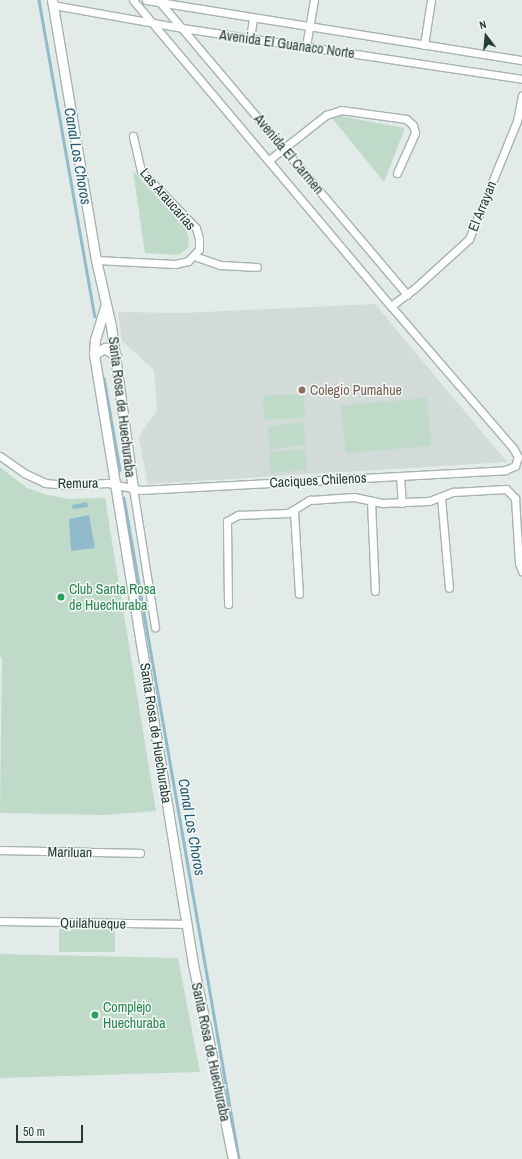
<!DOCTYPE html>
<html>
<head>
<meta charset="utf-8">
<style>
  body { margin:0 }
  #map { position:relative; width:522px; height:1159px; overflow:hidden; background:#e3ebe9; font-family:"Archivo Narrow",sans-serif }
  div>[style] { position:absolute }
  [style*='--x'] { left:calc(var(--x)*1px); top:calc(var(--y)*1px); width:calc(var(--w)*1px); rotate:calc(var(--a)*1deg) }
  .built>* { inset:0; background:#d2dbd8 }
  .green>* { inset:0; background:#bfdac9; transform-origin:0 0 }
  .water>* { inset:0; background:#91bbca }
  .stream>* { height:2.5px; margin:-1.25px; padding:0 1.25px; transform-origin:1.25px; border-radius:1.25px; background:#91bbca }
  .roads { filter:drop-shadow(1px 0 #a6b3b0) drop-shadow(-1px 0 #a6b3b0) drop-shadow(0 1px #a6b3b0) drop-shadow(0 -1px #a6b3b0) }
  .minor>* { height:7px; margin:-3.5px; padding:0 3.5px; transform-origin:3.5px; border-radius:3.5px; background:#fff }
  .tertiary>* { height:9px; margin:-4.5px; padding:0 4.5px; transform-origin:4.5px; border-radius:4.5px; background:#fff }
  .dots>* { width:11px; height:11px; translate:-50% -50%; box-sizing:border-box; border:2px solid #f3f8f6; border-radius:50% }
  span { translate:-50% -50%; white-space:nowrap; text-align:center; line-height:1.15; -webkit-text-stroke:3px #f3f8f6; paint-order:stroke }
  .street-label { font-size:14px; color:#253b37 }
  .education-label { font-size:14px; color:#785e54 }
  .left { translate:0 -50%; text-align:left }
  .leisure-label { font-size:14px; color:#27864d }
  .water-label { font-size:15px; color:#255b70; font-style:italic }
  .north { position:absolute; left:466px; top:16px; width:40px; height:40px; -webkit-text-stroke:3px #f3f8f6; paint-order:stroke; rotate:344deg; font-size:11px; font-weight:700; line-height:16px; text-align:center; color:#253b37 }
  .north::after { content:''; display:block; margin:auto; width:14px; height:18px; background:#253b37; clip-path:polygon(50% 0,100% 100%,50% 72%,0 100%) }
  .scale { position:absolute; left:16px; top:1125px; width:67px; height:18px; box-sizing:border-box; border:2px solid #253b37; border-top:0; padding-left:5px; font-size:12px; line-height:14px; white-space:nowrap; color:#253b37; -webkit-text-stroke:3px #f3f8f6; paint-order:stroke }
</style>
</head>
<body>
<div id="map">
  <div class="built">
    <div style="clip-path:polygon(375px 304px,507px 462px,148px 484px,139px 439px,143px 430px,157px 411px,154px 370px,122px 341px,118px 312px,182px 313px)"></div>
  </div>
  <div class="green">
    <div style="clip-path:polygon(340px 116px,405px 128px,384px 182px,332px 118px)"></div>
    <div style="clip-path:polygon(133px 171px,184px 226px,189px 238px,188px 248px,179px 255px,145px 253px)"></div>
    <div style="left:304px;top:394px;width:24px;height:41px;rotate:88deg"></div>
    <div style="left:427px;top:398px;width:48px;height:86px;rotate:85deg"></div>
    <div style="left:303px;top:422px;width:23px;height:36px;rotate:83deg"></div>
    <div style="left:305px;top:449px;width:21px;height:36px;rotate:85deg"></div>
    <div style="clip-path:polygon(0 467px,27px 488px,47px 495px,69px 499px,105px 498px,156px 811px,106px 815px,0 813px,2px 657px,0 657px)"></div>
    <div style="left:115px;top:929px;width:23px;height:56px;rotate:90deg"></div>
    <div style="clip-path:polygon(0 954px,178px 958px,200px 1072px,0 1078px)"></div>
  </div>
  <div class="water">
    <div style="clip-path:polygon(87px 502px,88px 507px,73px 509px,72px 505px)"></div>
    <div style="clip-path:polygon(89px 515px,95px 548px,71px 551px,69px 519px)"></div>
  </div>
  <div class="stream">
    <div style="--x:39;--y:0;--w:321;--a:80"></div>
    <div style="--x:104;--y:378;--w:93;--a:80.1"></div>
    <div style="--x:124;--y:498;--w:671;--a:80.13"></div>
  </div>
  <div class="roads">
    <div class="minor">
      <div style="--x:133;--y:0;--w:400;--a:49.9"></div>
      <div style="--x:391;--y:306;--w:30;--a:-37"></div>
      <div style="--x:415;--y:288;--w:73;--a:-42.2"></div>
      <div style="--x:469;--y:239;--w:127;--a:-67.9"></div>
      <div style="--x:517;--y:121;--w:26;--a:-79"></div>
      <div style="--x:146;--y:0;--w:381;--a:9.1"></div>
      <div style="--x:158;--y:0;--w:386;--a:49.8"></div>
      <div style="--x:53;--y:5;--w:131;--a:10.1"></div>
      <div style="--x:182;--y:28;--w:344;--a:8.5"></div>
      <div style="--x:250;--y:38;--w:20;--a:-81"></div>
      <div style="--x:424;--y:45;--w:46;--a:-81.2"></div>
      <div style="--x:306;--y:46;--w:47;--a:-80.1"></div>
      <div style="--x:269;--y:160;--w:73;--a:-38.3"></div>
      <div style="--x:326;--y:115;--w:16;--a:-18"></div>
      <div style="--x:341;--y:110;--w:66;--a:7.9"></div>
      <div style="--x:406;--y:119;--w:9;--a:41"></div>
      <div style="--x:413;--y:125;--w:8;--a:76"></div>
      <div style="--x:415;--y:133;--w:44;--a:114.2"></div>
      <div style="--x:194;--y:256;--w:28;--a:19"></div>
      <div style="--x:220;--y:265;--w:37;--a:3"></div>
      <div style="--x:96;--y:260;--w:79;--a:2.9"></div>
      <div style="--x:175;--y:264;--w:13;--a:-13"></div>
      <div style="--x:188;--y:261;--w:16;--a:-47"></div>
      <div style="--x:199;--y:249;--w:10;--a:-90"></div>
      <div style="--x:199;--y:239;--w:11;--a:-105"></div>
      <div style="--x:196;--y:228;--w:79;--a:-134"></div>
      <div style="--x:141;--y:171;--w:36;--a:-103"></div>
      <div style="--x:0;--y:456;--w:29;--a:35"></div>
      <div style="--x:24;--y:473;--w:23;--a:25"></div>
      <div style="--x:45;--y:483;--w:22;--a:5"></div>
      <div style="--x:67;--y:485;--w:41;--a:-2.8"></div>
      <div style="--x:108;--y:483;--w:34;--a:12"></div>
      <div style="--x:141;--y:490;--w:365;--a:-3.1"></div>
      <div style="--x:505;--y:470;--w:11;--a:-22"></div>
      <div style="--x:515;--y:466;--w:9;--a:-72"></div>
      <div style="--x:518;--y:457;--w:10;--a:-119"></div>
      <div style="--x:513;--y:448;--w:187;--a:-130.7"></div>
      <div style="--x:400;--y:476;--w:27;--a:86"></div>
      <div style="--x:133;--y:488;--w:141;--a:81"></div>
      <div style="--x:441;--y:497;--w:91;--a:85"></div>
      <div style="--x:371;--y:501;--w:90;--a:87.5"></div>
      <div style="--x:294;--y:511;--w:83;--a:86.6"></div>
      <div style="--x:228;--y:604;--w:83;--a:-90.7"></div>
      <div style="--x:227;--y:521;--w:13;--a:-29"></div>
      <div style="--x:238;--y:515;--w:50;--a:-2.3"></div>
      <div style="--x:288;--y:513;--w:26;--a:-31"></div>
      <div style="--x:310;--y:500;--w:44;--a:-3.9"></div>
      <div style="--x:354;--y:497;--w:30;--a:12"></div>
      <div style="--x:383;--y:503;--w:46;--a:-2.5"></div>
      <div style="--x:429;--y:501;--w:26;--a:-21"></div>
      <div style="--x:453;--y:492;--w:53;--a:-3.2"></div>
      <div style="--x:506;--y:489;--w:13;--a:45"></div>
      <div style="--x:515;--y:498;--w:65;--a:86.5"></div>
      <div style="--x:519;--y:563;--w:9;--a:69"></div>
      <div style="--x:0;--y:850;--w:140;--a:1.2"></div>
      <div style="--x:0;--y:921;--w:187;--a:0.9"></div>
    </div>
    <div class="tertiary">
      <div style="--x:52;--y:0;--w:264;--a:80.4"></div>
      <div style="--x:96;--y:260;--w:68;--a:77.2"></div>
      <div style="--x:111;--y:326;--w:163;--a:82.3"></div>
      <div style="--x:105;--y:307;--w:34;--a:107"></div>
      <div style="--x:95;--y:339;--w:15;--a:94"></div>
      <div style="--x:94;--y:354;--w:618;--a:80.78"></div>
      <div style="--x:193;--y:964;--w:199;--a:78.4"></div>
      <div style="--x:94;--y:354;--w:13;--a:-29"></div>
      <div style="--x:105;--y:348;--w:14;--a:36"></div>
    </div>
  </div>
  <div class="dots">
    <div style="left:302px;top:390px;background:#8d6e63"></div>
    <div style="left:61px;top:597px;background:#2e9e5b"></div>
    <div style="left:95px;top:1015px;background:#2e9e5b"></div>
  </div>
  <div class="street-label">
    <span style="left:287px;top:44px;rotate:8deg">Avenida El Guanaco Norte</span>
    <span style="left:289px;top:154px;rotate:50deg">Avenida El Carmen</span>
    <span style="left:168px;top:199px;rotate:49deg">Las Araucarias</span>
    <span style="left:482px;top:206px;rotate:-68deg">El Arrayan</span>
    <span style="left:122px;top:407px;rotate:83deg">Santa Rosa de Huechuraba</span>
    <span style="left:318px;top:480px;rotate:-3deg">Caciques Chilenos</span>
    <span style="left:78px;top:483px;rotate:-1deg">Remura</span>
    <span style="left:156px;top:733px;rotate:81deg">Santa Rosa de Huechuraba</span>
    <span style="left:70px;top:852px;rotate:1deg">Mariluan</span>
    <span style="left:93px;top:923px;rotate:1deg">Quilahueque</span>
    <span style="left:211px;top:1052px;rotate:78deg">Santa Rosa de Huechuraba</span>
  </div>
  <div class="education-label">
    <span class="left" style="left:310px;top:390px">Colegio Pumahue</span>
  </div>
  <div class="leisure-label">
    <span class="left" style="left:69px;top:597px">Club Santa Rosa<br>de Huechuraba</span>
    <span class="left" style="left:103px;top:1015px">Complejo<br>Huechuraba</span>
  </div>
  <div class="water-label">
    <span style="left:78px;top:156px;rotate:80deg">Canal Los Choros</span>
    <span style="left:192px;top:827px;rotate:80deg">Canal Los Choros</span>
  </div>
  <div class="north">N</div>
  <div class="scale">50 m</div>
</div>
</body>
</html>
